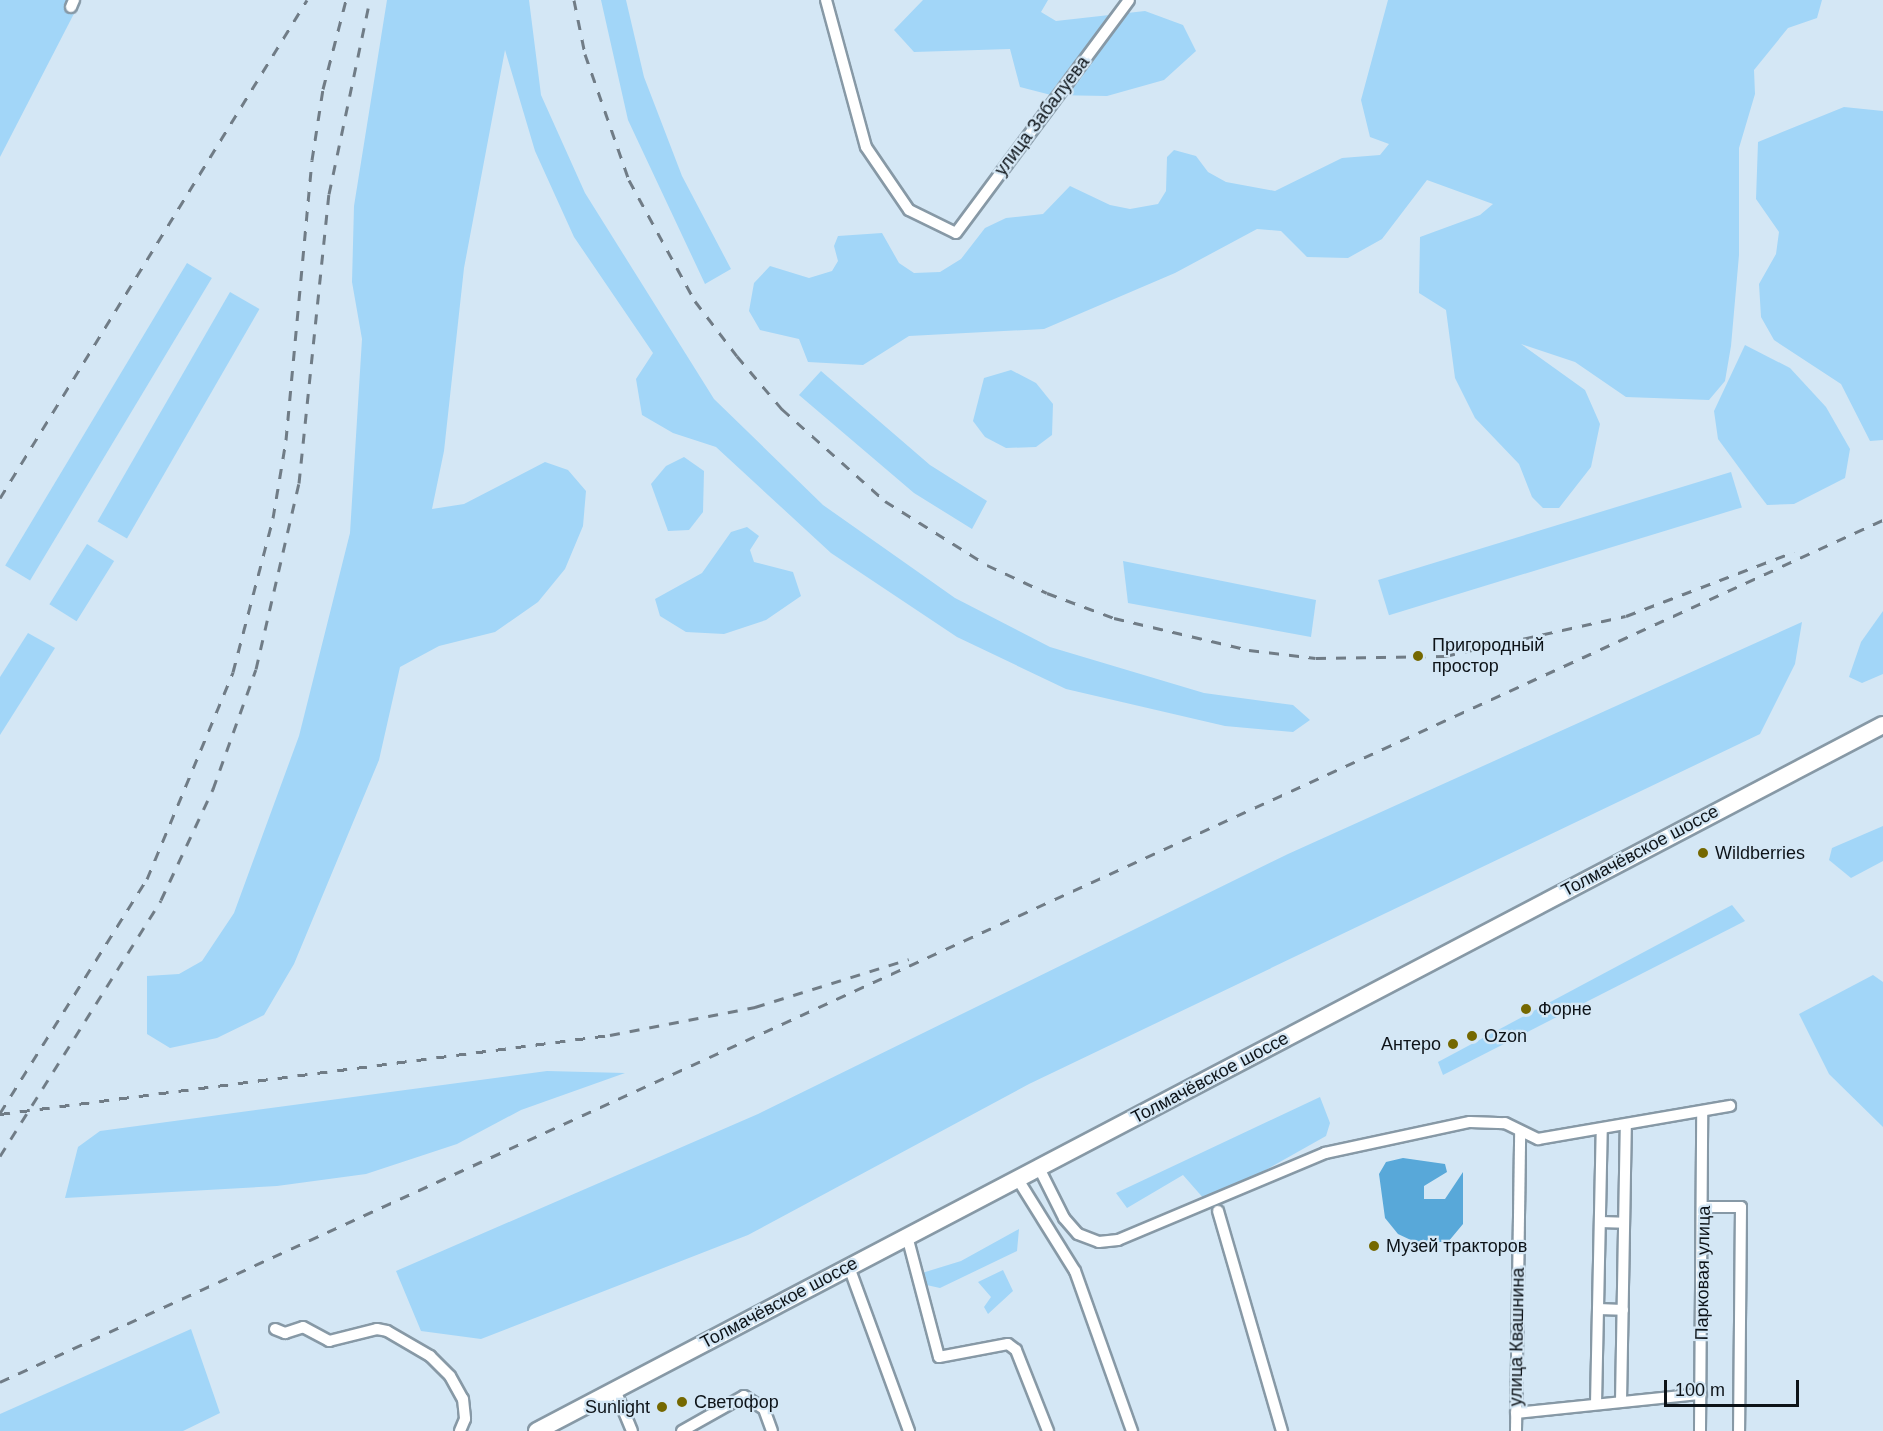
<!DOCTYPE html>
<html>
<head>
<meta charset="utf-8">
<style>
  body { margin:0 }
  #map { position:relative; width:1883px; height:1431px; overflow:hidden; background:#d4e7f5; font-family:Helvetica,sans-serif }
  div>[style] { position:absolute }
  [style*='--x'] { left:calc(var(--x)*1px); top:calc(var(--y)*1px); width:calc(var(--w)*1px); rotate:calc(var(--a)*1deg) }
  .green>* { inset:0; background:#a2d6f8; transform-origin:0 0 }
  .water>* { inset:0; background:#58a8d9 }
  .roads { filter:drop-shadow(2px 0 #8799a6) drop-shadow(-2px 0 #8799a6) drop-shadow(0 2px #8799a6) drop-shadow(0 -2px #8799a6) }
  .street>* { height:10px; margin:-5px; padding:0 5px; transform-origin:5px; border-radius:5px; background:#fff }
  .primary>* { height:16px; margin:-8px; padding:0 8px; transform-origin:8px; border-radius:8px; background:#fff }
  .rail>* { height:3px; margin-top:-1.5px; transform-origin:0; background:repeating-linear-gradient(90deg,#707c86 0 10px,transparent 0 20px) }
  .dots>* { width:16px; height:16px; translate:-50% -50%; box-sizing:border-box; border:3px solid #d4e7f5; border-radius:50% }
  span { translate:-50% -50%; white-space:nowrap; text-align:center; line-height:1.15; -webkit-text-stroke:4.5px #d4e7f5; paint-order:stroke }
  .street-label { font-size:18px; color:#0d1318 }
  .poi-label { font-size:18px; color:#0d1318 }
  .left { translate:0 -50%; text-align:left }
  .right { translate:-100% -50%; text-align:right }
  .scale { position:absolute; left:1664px; top:1380px; width:135px; height:27px; box-sizing:border-box; border:3px solid #0d1318; border-top:0; padding-left:8px; font-size:18px; line-height:21px; white-space:nowrap; color:#0d1318; -webkit-text-stroke:4px #d4e7f5; paint-order:stroke }
</style>
</head>
<body>
<div id="map">
  <div class="green">
    <div style="clip-path:polygon(0 0,81px 0,0 157px)"></div>
    <div style="clip-path:polygon(387px 0,529px 0,541px 95px,585px 193px,714px 399px,823px 505px,955px 598px,1050px 647px,1204px 693px,1293px 705px,1310px 720px,1293px 732px,1225px 726px,1066px 689px,957px 637px,831px 553px,716px 447px,673px 433px,642px 415px,636px 379px,653px 353px,574px 237px,535px 151px,505px 50px,464px 268px,444px 451px,432px 509px,464px 504px,545px 462px,568px 470px,586px 491px,583px 526px,565px 569px,538px 602px,495px 632px,439px 646px,400px 667px,379px 760px,294px 964px,264px 1015px,217px 1038px,170px 1048px,147px 1034px,147px 976px,179px 974px,202px 961px,234px 913px,299px 736px,350px 533px,362px 339px,352px 282px,354px 206px)"></div>
    <div style="clip-path:polygon(601px 0,626px 0,644px 77px,682px 176px,731px 269px,705px 284px,628px 120px)"></div>
    <div style="clip-path:polygon(923px 0,1048px 0,1041px 12px,1056px 21px,1145px 11px,1183px 25px,1196px 51px,1164px 80px,1107px 96px,1051px 95px,1020px 87px,1010px 49px,914px 52px,894px 30px)"></div>
    <div style="clip-path:polygon(1388px 0,1822px 0,1817px 18px,1788px 28px,1754px 70px,1755px 94px,1739px 148px,1739px 255px,1731px 346px,1725px 381px,1709px 400px,1626px 397px,1575px 362px,1521px 344px,1585px 390px,1600px 424px,1591px 467px,1559px 508px,1543px 508px,1532px 497px,1519px 464px,1475px 418px,1455px 378px,1446px 310px,1419px 293px,1420px 237px,1480px 215px,1493px 204px,1427px 180px,1382px 239px,1348px 258px,1307px 257px,1281px 231px,1257px 229px,1175px 273px,1044px 329px,909px 336px,863px 365px,808px 362px,799px 339px,760px 330px,749px 311px,754px 283px,770px 266px,809px 278px,832px 271px,838px 261px,834px 246px,838px 236px,882px 233px,899px 263px,914px 273px,940px 272px,961px 259px,985px 228px,1006px 218px,1043px 214px,1070px 186px,1110px 205px,1130px 209px,1158px 204px,1166px 191px,1167px 157px,1174px 150px,1196px 156px,1208px 172px,1226px 182px,1275px 191px,1342px 158px,1380px 155px,1389px 144px,1370px 137px,1361px 100px)"></div>
    <div style="clip-path:polygon(1844px 107px,1883px 111px,1883px 440px,1870px 441px,1841px 384px,1774px 340px,1761px 317px,1759px 284px,1776px 254px,1779px 232px,1756px 199px,1758px 142px)"></div>
    <div style="left:187px;top:263px;width:29px;height:353px;rotate:31deg"></div>
    <div style="left:230px;top:292px;width:34px;height:265px;rotate:30deg"></div>
    <div style="clip-path:polygon(1745px 345px,1790px 368px,1826px 407px,1850px 449px,1845px 478px,1794px 504px,1767px 505px,1754px 488px,1718px 439px,1714px 411px)"></div>
    <div style="clip-path:polygon(1011px 370px,1036px 383px,1053px 404px,1052px 435px,1036px 447px,1006px 448px,985px 437px,973px 421px,984px 378px)"></div>
    <div style="clip-path:polygon(821px 371px,930px 465px,987px 501px,972px 529px,914px 493px,799px 395px)"></div>
    <div style="clip-path:polygon(684px 457px,704px 471px,703px 512px,689px 530px,668px 531px,651px 484px,666px 466px)"></div>
    <div style="left:1731px;top:472px;width:37px;height:369px;rotate:73deg"></div>
    <div style="clip-path:polygon(747px 527px,759px 536px,750px 550px,754px 562px,793px 572px,801px 596px,766px 620px,724px 634px,686px 632px,660px 616px,655px 599px,702px 573px,731px 532px)"></div>
    <div style="left:87px;top:544px;width:32px;height:71px;rotate:32deg"></div>
    <div style="clip-path:polygon(1123px 561px,1316px 600px,1311px 637px,1128px 603px)"></div>
    <div style="clip-path:polygon(1883px 611px,1883px 674px,1862px 683px,1849px 677px,1861px 642px)"></div>
    <div style="clip-path:polygon(1802px 622px,1795px 664px,1760px 734px,1029px 1084px,748px 1235px,481px 1339px,421px 1331px,396px 1271px,758px 1114px,1288px 854px)"></div>
    <div style="clip-path:polygon(28px 633px,55px 648px,0 735px,0 677px)"></div>
    <div style="clip-path:polygon(1883px 826px,1883px 861px,1851px 878px,1829px 860px,1832px 848px)"></div>
    <div style="clip-path:polygon(1732px 905px,1745px 921px,1443px 1075px,1438px 1062px)"></div>
    <div style="clip-path:polygon(1873px 975px,1883px 982px,1883px 1127px,1829px 1074px,1799px 1014px)"></div>
    <div style="clip-path:polygon(547px 1071px,625px 1073px,521px 1110px,457px 1144px,366px 1174px,277px 1186px,65px 1198px,78px 1147px,100px 1131px)"></div>
    <div style="clip-path:polygon(1320px 1097px,1330px 1123px,1326px 1136px,1241px 1184px,1205px 1200px,1183px 1175px,1127px 1208px,1116px 1193px)"></div>
    <div style="clip-path:polygon(1019px 1229px,1017px 1251px,940px 1288px,922px 1284px,922px 1273px,961px 1261px)"></div>
    <div style="clip-path:polygon(1003px 1270px,1013px 1291px,988px 1314px,984px 1307px,991px 1297px,978px 1282px)"></div>
    <div style="clip-path:polygon(191px 1329px,220px 1413px,183px 1431px,0 1431px,0 1414px)"></div>
  </div>
  <div class="water">
    <div style="clip-path:polygon(1403px 1158px,1445px 1164px,1447px 1172px,1424px 1186px,1424px 1199px,1445px 1199px,1463px 1172px,1463px 1224px,1448px 1242px,1415px 1242px,1398px 1234px,1385px 1218px,1379px 1174px,1386px 1162px)"></div>
  </div>
  <div class="roads">
    <div class="street">
      <div style="--x:826;--y:0;--w:152;--a:74.8"></div>
      <div style="--x:866;--y:147;--w:76;--a:55.7"></div>
      <div style="--x:909;--y:210;--w:52;--a:26.1"></div>
      <div style="--x:956;--y:233;--w:290;--a:-53.4"></div>
      <div style="--x:71;--y:7;--w:8;--a:-67"></div>
      <div style="--x:1039;--y:1168;--w:56;--a:63.4"></div>
      <div style="--x:1064;--y:1218;--w:21;--a:49"></div>
      <div style="--x:1078;--y:1234;--w:22;--a:21"></div>
      <div style="--x:1099;--y:1242;--w:19;--a:-6"></div>
      <div style="--x:1118;--y:1240;--w:225;--a:-22.8"></div>
      <div style="--x:1325;--y:1153;--w:148;--a:-12.1"></div>
      <div style="--x:1470;--y:1122;--w:35;--a:2"></div>
      <div style="--x:1505;--y:1123;--w:37;--a:26"></div>
      <div style="--x:1538;--y:1139;--w:195;--a:-9.8"></div>
      <div style="--x:1017;--y:1178;--w:110;--a:58.1"></div>
      <div style="--x:1075;--y:1271;--w:170;--a:70.4"></div>
      <div style="--x:1704;--y:1207;--w:37;--a:0"></div>
      <div style="--x:1741;--y:1207;--w:224;--a:90.5"></div>
      <div style="--x:1218;--y:1211;--w:229;--a:73.8"></div>
      <div style="--x:1600;--y:1222;--w:24;--a:2"></div>
      <div style="--x:907;--y:1236;--w:125;--a:75.2"></div>
      <div style="--x:939;--y:1357;--w:70;--a:-10.7"></div>
      <div style="--x:1008;--y:1344;--w:10;--a:37"></div>
      <div style="--x:1016;--y:1350;--w:87;--a:68.4"></div>
      <div style="--x:849;--y:1267;--w:175;--a:69.9"></div>
      <div style="--x:1598;--y:1309;--w:25;--a:2"></div>
      <div style="--x:275;--y:1329;--w:11;--a:22"></div>
      <div style="--x:285;--y:1333;--w:19;--a:-18"></div>
      <div style="--x:303;--y:1327;--w:30;--a:28"></div>
      <div style="--x:329;--y:1341;--w:49;--a:-14"></div>
      <div style="--x:377;--y:1329;--w:10;--a:11"></div>
      <div style="--x:387;--y:1331;--w:50;--a:30.2"></div>
      <div style="--x:430;--y:1356;--w:28;--a:45"></div>
      <div style="--x:450;--y:1376;--w:26;--a:61"></div>
      <div style="--x:463;--y:1399;--w:20;--a:84"></div>
      <div style="--x:465;--y:1419;--w:13;--a:113"></div>
      <div style="--x:615;--y:1390;--w:44;--a:67.5"></div>
      <div style="--x:1621;--y:1402;--w:276;--a:-89"></div>
      <div style="--x:1596;--y:1404;--w:275;--a:-88.8"></div>
      <div style="--x:1516;--y:1413;--w:186;--a:-5.9"></div>
      <div style="--x:682;--y:1431;--w:71;--a:-29.4"></div>
      <div style="--x:744;--y:1396;--w:24;--a:33"></div>
      <div style="--x:764;--y:1409;--w:23;--a:70"></div>
      <div style="--x:1516;--y:1431;--w:297;--a:-89.2"></div>
      <div style="--x:1700;--y:1431;--w:317;--a:-89.6"></div>
    </div>
    <div class="primary">
      <div style="--x:537;--y:1431;--w:1520;--a:-27.68"></div>
    </div>
  </div>
  <div class="rail">
    <div style="--x:574;--y:0;--w:55;--a:78.5"></div>
    <div style="--x:585;--y:54;--w:133;--a:70.8"></div>
    <div style="--x:629;--y:180;--w:138;--a:61.4"></div>
    <div style="--x:695;--y:301;--w:69;--a:52.6"></div>
    <div style="--x:737;--y:356;--w:70;--a:49.7"></div>
    <div style="--x:782;--y:409;--w:138;--a:41.8"></div>
    <div style="--x:885;--y:501;--w:120;--a:32.1"></div>
    <div style="--x:987;--y:565;--w:66;--a:25"></div>
    <div style="--x:1047;--y:593;--w:72;--a:20.5"></div>
    <div style="--x:1114;--y:618;--w:139;--a:13.3"></div>
    <div style="--x:1249;--y:650;--w:67;--a:6.8"></div>
    <div style="--x:1316;--y:658;--w:129;--a:-0.9"></div>
    <div style="--x:1445;--y:656;--w:185;--a:-12.5"></div>
    <div style="--x:1626;--y:616;--w:180;--a:-20.9"></div>
    <div style="--x:0;--y:498;--w:585;--a:-58.35"></div>
    <div style="--x:0;--y:1113;--w:276;--a:-57.9"></div>
    <div style="--x:147;--y:879;--w:224;--a:-67.4"></div>
    <div style="--x:233;--y:672;--w:159;--a:-75.4"></div>
    <div style="--x:273;--y:518;--w:79;--a:-80.5"></div>
    <div style="--x:286;--y:440;--w:281;--a:-84.7"></div>
    <div style="--x:312;--y:160;--w:72;--a:-81.2"></div>
    <div style="--x:323;--y:89;--w:92;--a:-75.5"></div>
    <div style="--x:0;--y:1114;--w:615;--a:-7.38"></div>
    <div style="--x:610;--y:1035;--w:148;--a:-10.9"></div>
    <div style="--x:755;--y:1007;--w:161;--a:-17.3"></div>
    <div style="--x:0;--y:1156;--w:302;--a:-57.8"></div>
    <div style="--x:161;--y:900;--w:123;--a:-64.9"></div>
    <div style="--x:213;--y:789;--w:127;--a:-70.3"></div>
    <div style="--x:256;--y:669;--w:191;--a:-77"></div>
    <div style="--x:299;--y:483;--w:291;--a:-84.1"></div>
    <div style="--x:329;--y:194;--w:198;--a:-78.1"></div>
    <div style="--x:0;--y:1382;--w:2071;--a:-24.6"></div>
  </div>
  <div class="dots">
    <div style="left:1418px;top:656px;background:#756800"></div>
    <div style="left:1703px;top:853px;background:#756800"></div>
    <div style="left:1526px;top:1009px;background:#756800"></div>
    <div style="left:1472px;top:1036px;background:#756800"></div>
    <div style="left:1453px;top:1044px;background:#756800"></div>
    <div style="left:1374px;top:1246px;background:#756800"></div>
    <div style="left:682px;top:1402px;background:#756800"></div>
    <div style="left:662px;top:1407px;background:#756800"></div>
  </div>
  <div class="street-label">
    <span style="left:1042px;top:116px;rotate:-53deg">улица Забалуева</span>
    <span style="left:1640px;top:851px;rotate:-28deg">Толмачёвское шоссе</span>
    <span style="left:1210px;top:1078px;rotate:-28deg">Толмачёвское шоссе</span>
    <span style="left:1703px;top:1273px;rotate:-89deg">Парковая улица</span>
    <span style="left:779px;top:1303px;rotate:-28deg">Толмачёвское шоссе</span>
    <span style="left:1517px;top:1337px;rotate:-89deg">улица Квашнина</span>
  </div>
  <div class="poi-label">
    <span class="left" style="left:1432px;top:656px">Пригородный<br>простор</span>
    <span class="left" style="left:1715px;top:853px">Wildberries</span>
    <span class="left" style="left:1538px;top:1009px">Форне</span>
    <span class="left" style="left:1484px;top:1036px">Ozon</span>
    <span class="right" style="left:1441px;top:1044px">Антеро</span>
    <span class="left" style="left:1386px;top:1246px">Музей тракторов</span>
    <span class="left" style="left:694px;top:1402px">Светофор</span>
    <span class="right" style="left:650px;top:1407px">Sunlight</span>
  </div>
  <div class="scale">100 m</div>
</div>
</body>
</html>
